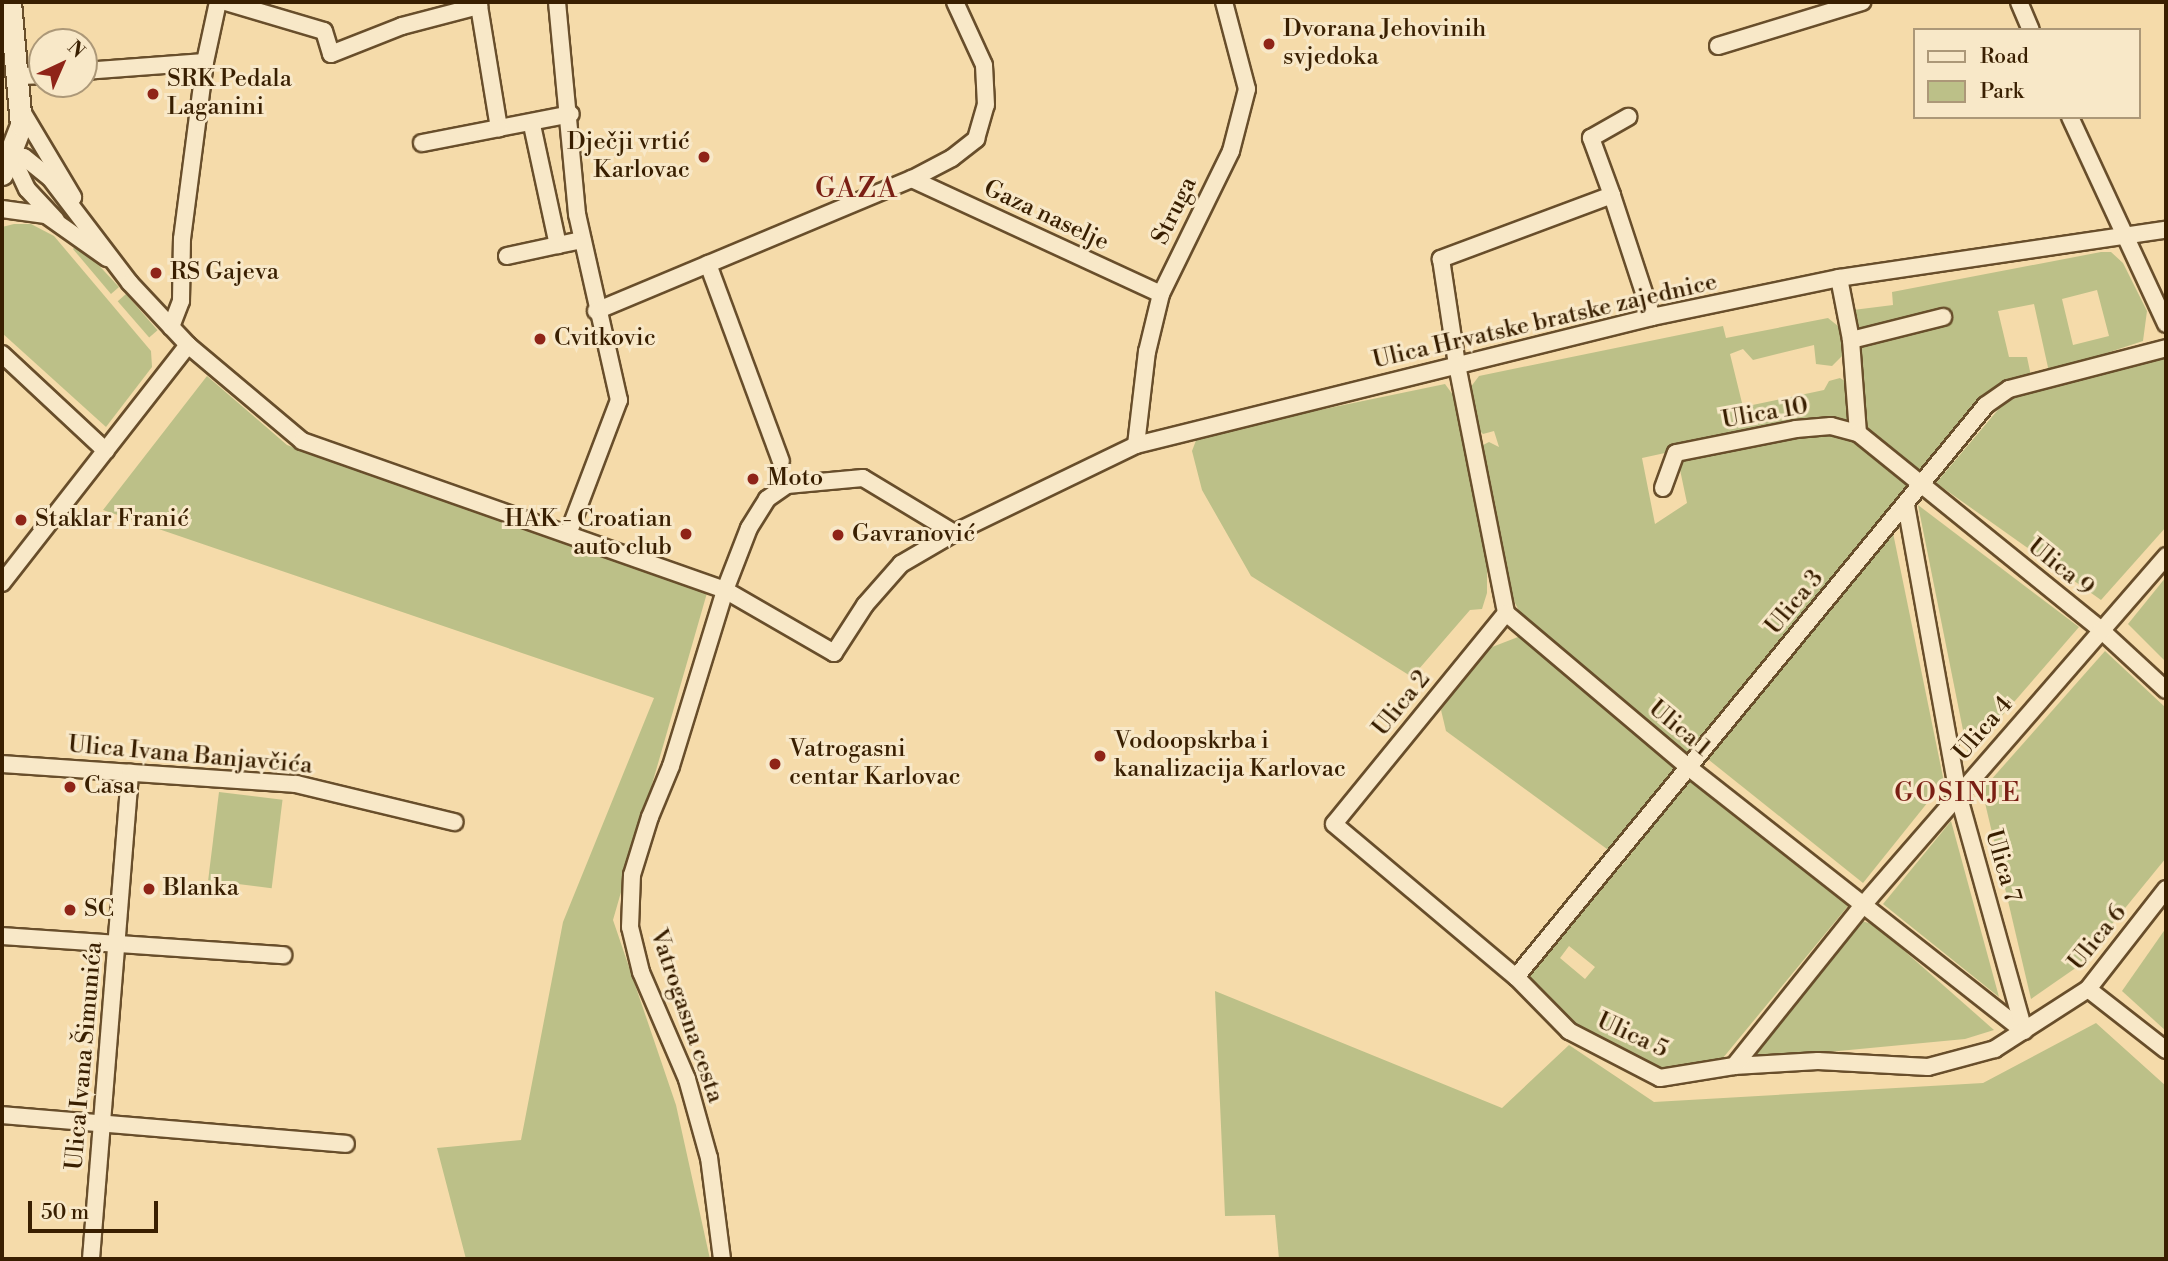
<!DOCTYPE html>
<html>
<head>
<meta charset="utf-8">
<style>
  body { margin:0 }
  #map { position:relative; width:2168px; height:1261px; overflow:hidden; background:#f5dbaa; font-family:"Libre Bodoni",serif }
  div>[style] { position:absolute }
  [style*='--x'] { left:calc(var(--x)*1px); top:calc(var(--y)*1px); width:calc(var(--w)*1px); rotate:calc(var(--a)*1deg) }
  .green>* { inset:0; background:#bcc088; transform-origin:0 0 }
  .roads { filter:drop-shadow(2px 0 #684e2b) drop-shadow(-2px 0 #684e2b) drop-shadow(0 2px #684e2b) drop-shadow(0 -2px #684e2b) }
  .street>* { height:16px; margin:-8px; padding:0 8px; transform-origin:8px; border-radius:8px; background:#f8e8c8 }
  .secondary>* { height:21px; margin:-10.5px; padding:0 10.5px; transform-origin:10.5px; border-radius:10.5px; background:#f8e8c8 }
  .dots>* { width:19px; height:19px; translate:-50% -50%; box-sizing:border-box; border:4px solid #f8e8c8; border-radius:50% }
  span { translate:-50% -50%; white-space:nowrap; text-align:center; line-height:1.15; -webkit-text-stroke:6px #f8e8c8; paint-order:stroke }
  .poi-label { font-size:24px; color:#391f01 }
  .left { translate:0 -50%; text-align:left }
  .right { translate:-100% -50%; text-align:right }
  .street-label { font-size:24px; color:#391f01 }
  .neighbourhood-label { font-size:26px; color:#7a1f14; letter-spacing:2px }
  .quarter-label { font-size:28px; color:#7a1f14; letter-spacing:2px }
  .frame { position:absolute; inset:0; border:4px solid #391f01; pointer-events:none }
  .legend { position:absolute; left:1913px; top:28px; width:228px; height:91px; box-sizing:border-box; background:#f8e8c8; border:2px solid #ac9878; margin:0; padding:9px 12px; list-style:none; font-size:21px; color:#391f01 }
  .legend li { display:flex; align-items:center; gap:14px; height:35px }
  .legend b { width:35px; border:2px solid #ac9878 }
  .north { position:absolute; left:28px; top:28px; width:70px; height:70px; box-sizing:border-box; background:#f8e8c8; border:2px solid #ac9878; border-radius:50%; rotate:44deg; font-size:19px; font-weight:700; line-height:28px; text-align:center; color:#391f01 }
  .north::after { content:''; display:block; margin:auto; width:24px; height:32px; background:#8f2418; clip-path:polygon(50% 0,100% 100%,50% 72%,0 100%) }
  .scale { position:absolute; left:28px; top:1201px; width:130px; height:32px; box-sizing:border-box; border:4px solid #391f01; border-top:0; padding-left:9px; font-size:21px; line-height:24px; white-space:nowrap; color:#391f01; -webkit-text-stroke:5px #f8e8c8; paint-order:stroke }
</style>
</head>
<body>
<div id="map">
  <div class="green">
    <div style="clip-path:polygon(14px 224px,31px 224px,54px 236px,151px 351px,152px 367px,106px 427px,2px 333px,2px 227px)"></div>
    <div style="clip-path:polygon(78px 243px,119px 287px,111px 294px,73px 249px)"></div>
    <div style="clip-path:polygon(evenodd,2101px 252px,2111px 252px,2123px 263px,2147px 311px,2143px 341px,2049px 372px,2034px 304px,1998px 311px,2009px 357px,2027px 357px,2031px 376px,2006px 386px,1925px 471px,1915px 474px,1867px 432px,1853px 310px,1893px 305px,1892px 292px,2101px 252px,2097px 290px,2109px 336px,2073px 345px,2062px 299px,2097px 290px)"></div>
    <div style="left:126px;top:294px;width:48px;height:11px;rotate:49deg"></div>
    <div style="clip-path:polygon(1828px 318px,1838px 326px,1844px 345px,1843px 355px,1832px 366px,1816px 364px,1814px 345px,1753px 360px,1743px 349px,1730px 354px,1743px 407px,1824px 390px,1829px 381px,1840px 378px,1848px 383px,1850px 422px,1799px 424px,1642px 458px,1655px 524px,1687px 503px,1679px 465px,1683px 458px,1792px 433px,1848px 432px,1911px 489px,1691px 756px,1685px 757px,1535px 632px,1518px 609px,1508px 589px,1481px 446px,1489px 442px,1499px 447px,1494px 431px,1483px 434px,1477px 428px,1470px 388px,1479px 376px,1723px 326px,1726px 338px)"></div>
    <div style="clip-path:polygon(2166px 356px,2166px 527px,2101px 600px,1936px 483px,2008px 398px)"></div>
    <div style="clip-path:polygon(207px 376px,287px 445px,707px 593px,613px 920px,676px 1105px,710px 1259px,466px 1259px,437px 1148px,521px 1140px,563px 922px,654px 698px,103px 510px)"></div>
    <div style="clip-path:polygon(1445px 384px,1456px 399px,1487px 556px,1487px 593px,1482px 609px,1470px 610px,1412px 677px,1251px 576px,1202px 490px,1192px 451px,1198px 435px)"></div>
    <div style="clip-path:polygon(1918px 505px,2079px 627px,1968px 755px)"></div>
    <div style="clip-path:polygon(1892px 528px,1944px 782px,1863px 883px,1704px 756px)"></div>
    <div style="clip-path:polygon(2166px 577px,2166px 662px,2128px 624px)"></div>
    <div style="clip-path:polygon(1518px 637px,1531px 639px,1677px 764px,1677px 771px,1611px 852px,1446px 731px,1441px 710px,1487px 649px)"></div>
    <div style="clip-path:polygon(2105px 651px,2166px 708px,2166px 858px,2077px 967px,2031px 999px,1982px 790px)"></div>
    <div style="clip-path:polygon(evenodd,1689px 776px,1848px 906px,1718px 1064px,1660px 1072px,1570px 1027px,1526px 980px,1528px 967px,1625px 862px,1689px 776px,1569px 946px,1595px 967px,1585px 979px,1560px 958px,1569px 946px)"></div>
    <div style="left:219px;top:792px;width:64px;height:89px;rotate:7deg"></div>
    <div style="clip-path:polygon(1951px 821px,1999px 997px,1883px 904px)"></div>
    <div style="clip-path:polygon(1859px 920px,1875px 925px,1994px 1030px,1965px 1039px,1754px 1059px,1751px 1052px)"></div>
    <div style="clip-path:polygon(2166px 928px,2166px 1031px,2122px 991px)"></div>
    <div style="clip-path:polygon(1215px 991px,1502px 1108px,1569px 1045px,1654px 1102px,1983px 1083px,2096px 1023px,2166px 1086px,2166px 1259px,1279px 1259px,1275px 1215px,1225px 1216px)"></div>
  </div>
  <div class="roads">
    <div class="street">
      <div style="--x:226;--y:2;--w:102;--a:16.5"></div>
      <div style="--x:324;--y:31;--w:24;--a:73"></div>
      <div style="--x:331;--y:54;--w:76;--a:-21.5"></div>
      <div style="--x:402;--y:26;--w:80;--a:-14.6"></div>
      <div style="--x:479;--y:6;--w:4;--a:-90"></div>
      <div style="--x:557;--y:2;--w:213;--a:84.6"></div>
      <div style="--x:577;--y:214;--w:191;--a:77.3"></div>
      <div style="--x:619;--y:400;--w:143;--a:110.8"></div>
      <div style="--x:2019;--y:2;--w:30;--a:67"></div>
      <div style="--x:479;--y:6;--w:124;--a:80.7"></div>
      <div style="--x:499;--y:128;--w:73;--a:-11"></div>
      <div style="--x:1718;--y:46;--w:151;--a:-17"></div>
      <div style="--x:84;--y:71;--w:121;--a:-4.3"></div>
      <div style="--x:19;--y:76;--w:23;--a:-2"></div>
      <div style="--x:20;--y:108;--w:104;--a:59.2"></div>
      <div style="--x:2070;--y:117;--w:228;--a:65.1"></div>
      <div style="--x:532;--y:125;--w:123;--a:77.8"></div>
      <div style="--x:558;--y:245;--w:25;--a:-12"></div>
      <div style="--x:422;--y:143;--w:78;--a:-11"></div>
      <div style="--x:912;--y:179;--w:274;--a:24.8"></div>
      <div style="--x:1612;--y:195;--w:61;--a:-110.2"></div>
      <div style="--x:1591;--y:138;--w:43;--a:-29.6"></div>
      <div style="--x:2;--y:209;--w:44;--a:7.8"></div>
      <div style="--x:46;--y:215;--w:75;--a:35.2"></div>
      <div style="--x:56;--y:220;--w:42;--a:-133.1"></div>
      <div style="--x:27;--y:189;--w:38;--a:-115"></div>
      <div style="--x:11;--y:154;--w:13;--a:13"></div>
      <div style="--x:24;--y:157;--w:33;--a:39"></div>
      <div style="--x:50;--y:178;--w:132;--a:52.7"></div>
      <div style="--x:130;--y:283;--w:85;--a:46.9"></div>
      <div style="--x:188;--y:345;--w:149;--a:40.1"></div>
      <div style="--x:302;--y:441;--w:448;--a:19.4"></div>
      <div style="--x:725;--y:590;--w:126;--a:30"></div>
      <div style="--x:834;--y:653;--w:57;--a:-57.1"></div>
      <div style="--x:865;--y:605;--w:55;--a:-48.7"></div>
      <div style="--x:901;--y:564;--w:61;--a:-30.3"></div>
      <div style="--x:954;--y:533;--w:202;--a:-25.8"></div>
      <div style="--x:1136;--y:445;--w:532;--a:-13.93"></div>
      <div style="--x:1652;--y:317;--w:191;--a:-11.8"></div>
      <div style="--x:1839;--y:278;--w:331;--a:-8.4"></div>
      <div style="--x:507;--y:256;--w:52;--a:-12.2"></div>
      <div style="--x:708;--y:264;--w:210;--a:69.7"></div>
      <div style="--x:1839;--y:278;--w:63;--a:79"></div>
      <div style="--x:1851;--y:340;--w:93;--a:85.7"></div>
      <div style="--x:596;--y:311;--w:342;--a:-22.7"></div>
      <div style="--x:912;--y:179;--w:45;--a:-27.7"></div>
      <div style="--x:952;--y:158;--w:31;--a:-38"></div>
      <div style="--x:976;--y:139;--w:35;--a:-74"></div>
      <div style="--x:986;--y:105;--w:40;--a:-92.9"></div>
      <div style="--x:984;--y:65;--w:69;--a:-114.7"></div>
      <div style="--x:1652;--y:317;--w:128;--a:-108.2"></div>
      <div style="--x:1612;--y:195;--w:183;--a:159.5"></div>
      <div style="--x:1441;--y:259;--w:107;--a:81.4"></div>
      <div style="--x:1457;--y:365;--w:253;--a:78.8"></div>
      <div style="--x:1506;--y:613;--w:238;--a:40.2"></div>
      <div style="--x:1688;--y:767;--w:427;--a:38.2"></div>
      <div style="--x:171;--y:327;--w:28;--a:-69"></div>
      <div style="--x:181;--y:301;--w:62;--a:-89.1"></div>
      <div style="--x:182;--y:239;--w:178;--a:-82.6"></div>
      <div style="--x:205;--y:62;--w:61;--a:-77.8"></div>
      <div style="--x:1851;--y:340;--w:95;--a:-14"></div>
      <div style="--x:2;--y:354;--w:142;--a:43"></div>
      <div style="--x:1136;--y:445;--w:94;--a:-83.3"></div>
      <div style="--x:1147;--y:352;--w:60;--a:-76.4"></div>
      <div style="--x:1161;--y:294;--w:159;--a:-63.9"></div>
      <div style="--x:1231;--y:151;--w:64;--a:-75.5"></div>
      <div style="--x:1247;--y:89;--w:90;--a:-104.8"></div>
      <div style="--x:1663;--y:488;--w:37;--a:-70"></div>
      <div style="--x:1676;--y:453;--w:122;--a:-11.3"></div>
      <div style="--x:1796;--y:429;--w:35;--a:-5"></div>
      <div style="--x:1831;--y:426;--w:28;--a:15"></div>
      <div style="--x:1858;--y:433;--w:313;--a:39"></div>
      <div style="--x:2101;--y:630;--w:88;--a:42.7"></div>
      <div style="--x:1906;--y:505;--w:294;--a:79.8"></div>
      <div style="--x:1958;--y:794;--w:246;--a:74.4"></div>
      <div style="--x:2;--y:583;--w:302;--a:-52"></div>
      <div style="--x:1506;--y:613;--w:272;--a:129.2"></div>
      <div style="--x:1334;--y:824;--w:238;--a:40.1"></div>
      <div style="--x:1516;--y:977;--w:76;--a:45.5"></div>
      <div style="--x:1569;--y:1031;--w:102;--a:27.3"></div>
      <div style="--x:1660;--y:1078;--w:75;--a:-9.2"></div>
      <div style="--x:1734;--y:1066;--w:84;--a:-3.4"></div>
      <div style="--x:1818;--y:1061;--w:110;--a:3.1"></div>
      <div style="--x:1928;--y:1067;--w:69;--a:-15"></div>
      <div style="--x:1995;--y:1049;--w:111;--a:-32.8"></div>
      <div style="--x:2088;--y:989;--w:127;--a:-52"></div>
      <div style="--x:2;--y:764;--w:295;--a:3.9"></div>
      <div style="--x:296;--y:784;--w:163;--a:13.5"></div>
      <div style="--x:2;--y:936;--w:282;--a:3.9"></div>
      <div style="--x:1516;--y:977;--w:740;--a:-50.59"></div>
      <div style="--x:1986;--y:405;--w:28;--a:-35"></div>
      <div style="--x:2009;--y:389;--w:162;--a:-14.6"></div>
      <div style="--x:2088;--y:989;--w:99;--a:38"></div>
      <div style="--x:1734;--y:1066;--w:208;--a:-51.3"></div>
      <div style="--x:1864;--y:904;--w:461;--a:-49"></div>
      <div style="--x:2;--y:1115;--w:345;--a:4.8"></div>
      <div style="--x:91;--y:1259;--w:488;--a:-85.4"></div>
      <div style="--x:722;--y:1259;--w:102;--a:-97.3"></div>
      <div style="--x:709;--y:1158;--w:82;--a:-105.6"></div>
      <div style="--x:687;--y:1079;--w:116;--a:-113.3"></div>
      <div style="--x:641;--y:972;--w:46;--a:-103.7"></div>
      <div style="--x:630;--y:927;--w:52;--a:-87.8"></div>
      <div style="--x:632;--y:875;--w:61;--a:-72.8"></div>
      <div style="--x:650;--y:817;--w:55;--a:-67.6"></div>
      <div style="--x:671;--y:766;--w:184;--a:-72.9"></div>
      <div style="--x:725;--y:590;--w:66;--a:-68.8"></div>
      <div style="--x:749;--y:528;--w:34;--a:-58"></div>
      <div style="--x:767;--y:499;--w:24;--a:-35"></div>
      <div style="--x:787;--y:485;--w:76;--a:-5.3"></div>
      <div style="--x:863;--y:478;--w:106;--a:31.1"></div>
    </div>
    <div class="secondary">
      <div style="--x:2;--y:174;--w:53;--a:-68.8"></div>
      <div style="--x:21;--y:125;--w:123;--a:-95.1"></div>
    </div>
  </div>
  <div class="dots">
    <div style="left:1269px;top:44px;background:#8f2418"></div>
    <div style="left:153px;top:94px;background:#8f2418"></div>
    <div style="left:704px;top:157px;background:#8f2418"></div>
    <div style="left:156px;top:273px;background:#8f2418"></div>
    <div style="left:540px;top:339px;background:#8f2418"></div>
    <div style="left:753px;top:479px;background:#8f2418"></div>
    <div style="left:21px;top:520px;background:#8f2418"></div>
    <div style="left:686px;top:534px;background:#8f2418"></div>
    <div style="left:838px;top:535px;background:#8f2418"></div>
    <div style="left:1100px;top:756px;background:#8f2418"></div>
    <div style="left:775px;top:764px;background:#8f2418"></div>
    <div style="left:70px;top:787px;background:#8f2418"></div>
    <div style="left:149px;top:889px;background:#8f2418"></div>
    <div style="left:70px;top:910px;background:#8f2418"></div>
  </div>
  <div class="poi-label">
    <span class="left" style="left:1283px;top:44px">Dvorana Jehovinih<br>svjedoka</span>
    <span class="left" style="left:167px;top:94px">SRK Pedala<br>Laganini</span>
    <span class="right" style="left:690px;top:157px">Dječji vrtić<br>Karlovac</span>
    <span class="left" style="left:170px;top:273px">RS Gajeva</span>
    <span class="left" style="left:554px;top:339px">Cvitkovic</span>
    <span class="left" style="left:767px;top:479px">Moto</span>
    <span class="left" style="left:35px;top:520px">Staklar Franić</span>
    <span class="right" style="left:672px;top:534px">HAK - Croatian<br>auto club</span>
    <span class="left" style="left:852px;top:535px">Gavranović</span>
    <span class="left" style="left:1114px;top:756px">Vodoopskrba i<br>kanalizacija Karlovac</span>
    <span class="left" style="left:789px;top:764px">Vatrogasni<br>centar Karlovac</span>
    <span class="left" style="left:84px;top:787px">Casa</span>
    <span class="left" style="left:163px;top:889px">Blanka</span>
    <span class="left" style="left:84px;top:910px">SC</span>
  </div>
  <div class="street-label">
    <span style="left:1175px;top:211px;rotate:-64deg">Struga</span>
    <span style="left:1046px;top:216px;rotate:25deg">Gaza naselje</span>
    <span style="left:1545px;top:322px;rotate:-13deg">Ulica Hrvatske bratske zajednice</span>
    <span style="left:1765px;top:414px;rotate:-10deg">Ulica 10</span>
    <span style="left:2060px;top:568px;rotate:39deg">Ulica 9</span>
    <span style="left:1795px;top:603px;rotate:-50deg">Ulica 3</span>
    <span style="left:1402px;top:704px;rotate:-51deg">Ulica 2</span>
    <span style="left:1679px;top:729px;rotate:40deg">Ulica 1</span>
    <span style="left:1984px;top:729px;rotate:-49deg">Ulica 4</span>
    <span style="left:190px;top:756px;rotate:5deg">Ulica Ivana Banjavčića</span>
    <span style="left:2002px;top:866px;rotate:74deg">Ulica 7</span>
    <span style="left:2098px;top:938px;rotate:-51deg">Ulica 6</span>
    <span style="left:686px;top:1016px;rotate:71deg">Vatrogasna cesta</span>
    <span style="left:1632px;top:1036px;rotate:25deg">Ulica 5</span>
    <span style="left:85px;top:1056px;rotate:-85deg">Ulica Ivana Šimunića</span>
  </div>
  <div class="neighbourhood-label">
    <span style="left:1958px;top:794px">GOSINJE</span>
  </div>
  <div class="quarter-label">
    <span style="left:857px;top:189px">GAZA</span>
  </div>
  <div class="frame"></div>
  <ul class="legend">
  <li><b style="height:9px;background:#f8e8c8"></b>Road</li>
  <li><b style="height:19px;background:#bcc088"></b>Park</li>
  </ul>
  <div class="north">N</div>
  <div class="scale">50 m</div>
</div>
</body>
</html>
